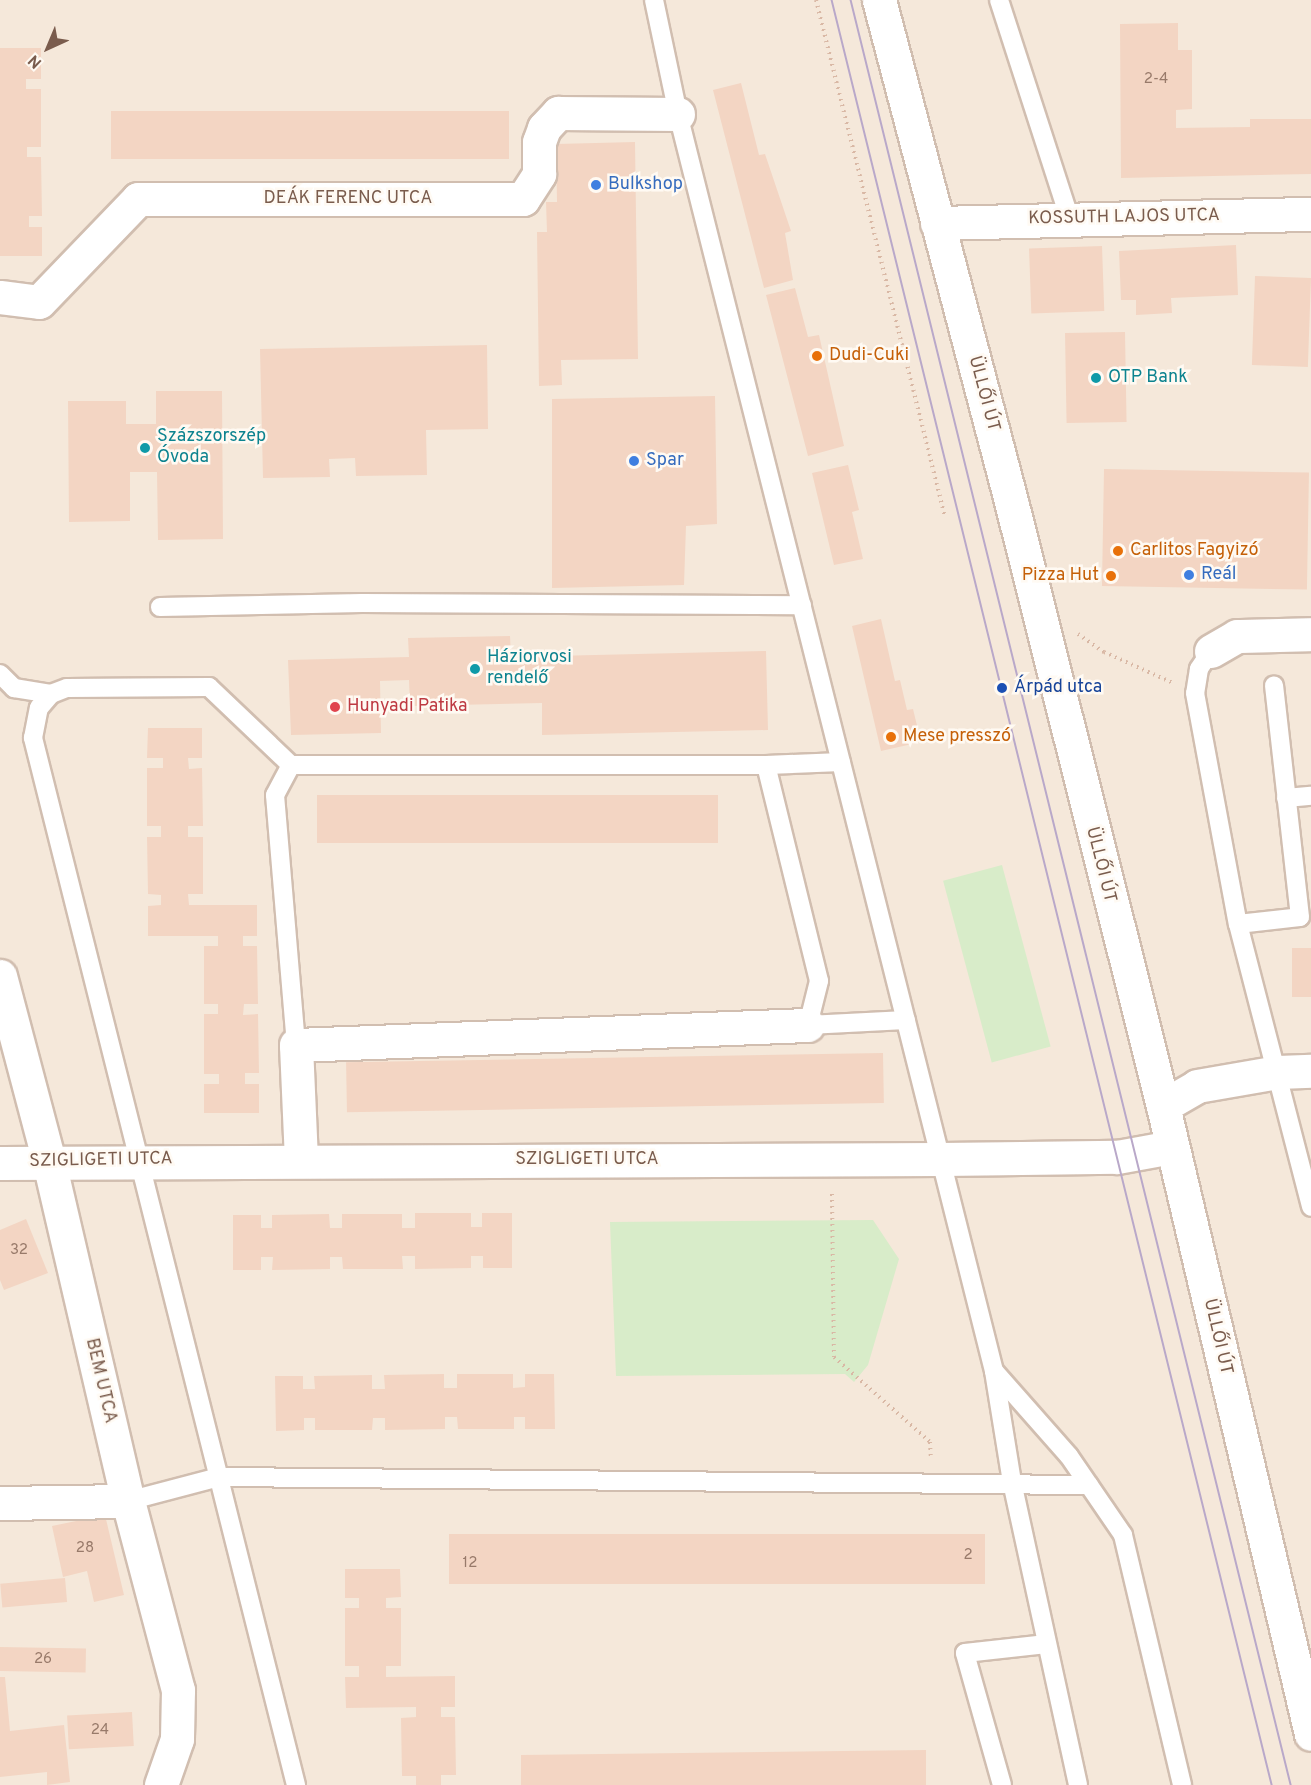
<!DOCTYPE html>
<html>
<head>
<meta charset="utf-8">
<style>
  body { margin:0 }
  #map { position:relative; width:1311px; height:1785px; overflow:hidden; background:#fdf6ec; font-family:Overpass,sans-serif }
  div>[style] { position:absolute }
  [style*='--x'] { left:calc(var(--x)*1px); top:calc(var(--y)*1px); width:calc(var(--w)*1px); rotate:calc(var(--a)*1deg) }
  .residential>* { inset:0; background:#f5e8da; transform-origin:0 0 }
  .green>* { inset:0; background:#d8ecc9; transform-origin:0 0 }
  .building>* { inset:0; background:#f3d5c3; transform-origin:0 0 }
  .path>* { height:4px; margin-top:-2px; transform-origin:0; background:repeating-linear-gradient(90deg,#d9b8a5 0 1.5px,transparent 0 6px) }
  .roads { filter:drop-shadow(2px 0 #d1beb0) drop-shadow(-2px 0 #d1beb0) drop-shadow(0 2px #d1beb0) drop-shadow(0 -2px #d1beb0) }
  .service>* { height:18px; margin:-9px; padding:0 9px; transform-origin:9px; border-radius:9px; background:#fff }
  .minor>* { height:33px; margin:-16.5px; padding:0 16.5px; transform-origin:16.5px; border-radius:16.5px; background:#fff }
  .secondary>* { height:33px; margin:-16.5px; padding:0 16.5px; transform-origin:16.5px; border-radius:16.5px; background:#fff }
  .tram>* { height:1.5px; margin:-0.75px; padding:0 0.75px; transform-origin:0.75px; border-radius:0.75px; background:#b9a8c9 }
  .dots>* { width:16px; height:16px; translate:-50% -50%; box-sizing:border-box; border:3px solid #fffaf3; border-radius:50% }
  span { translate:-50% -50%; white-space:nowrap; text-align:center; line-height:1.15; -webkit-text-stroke:5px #fffaf3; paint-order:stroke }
  .number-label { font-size:15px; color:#987a6a }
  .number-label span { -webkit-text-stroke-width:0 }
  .shop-label { font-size:18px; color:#366cbe }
  .left { translate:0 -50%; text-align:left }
  .street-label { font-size:18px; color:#7a5c4d }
  .food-label { font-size:18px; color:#c56008 }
  .right { translate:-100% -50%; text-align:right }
  .culture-label { font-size:18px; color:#0d838f }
  .transit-label { font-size:18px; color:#164399 }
  .health-label { font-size:18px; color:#be3a42 }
  .north { position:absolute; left:18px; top:18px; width:60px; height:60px; -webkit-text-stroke:4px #fffaf3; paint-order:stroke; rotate:224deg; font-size:16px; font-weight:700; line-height:24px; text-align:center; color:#7a5c4d }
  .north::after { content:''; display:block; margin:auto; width:21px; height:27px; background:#7a5c4d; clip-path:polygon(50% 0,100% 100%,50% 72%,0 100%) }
</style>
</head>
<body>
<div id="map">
  <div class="residential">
    <div style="left:0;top:0;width:1311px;height:1785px"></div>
  </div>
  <div class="green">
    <div style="left:1002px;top:865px;width:188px;height:61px;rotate:75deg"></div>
    <div style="clip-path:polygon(873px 1220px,899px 1259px,868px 1365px,854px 1382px,845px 1374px,616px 1376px,610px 1222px)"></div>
  </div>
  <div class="building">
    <div style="clip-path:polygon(1178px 23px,1178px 50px,1192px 50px,1192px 109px,1176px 110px,1176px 128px,1250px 127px,1250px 119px,1311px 119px,1311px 174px,1121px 178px,1120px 24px)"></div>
    <div style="clip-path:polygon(0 48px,41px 48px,41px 79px,26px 79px,26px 89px,41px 89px,41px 147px,27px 147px,27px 157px,41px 157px,42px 216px,29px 216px,29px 227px,42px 227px,42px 256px,0 256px)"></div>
    <div style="clip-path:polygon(741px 83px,759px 155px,765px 154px,791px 231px,785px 233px,793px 280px,764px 288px,713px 90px)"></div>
    <div style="left:509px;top:111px;width:48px;height:398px;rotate:90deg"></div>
    <div style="clip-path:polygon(635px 142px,638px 359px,561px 360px,562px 385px,539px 386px,537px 232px,547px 232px,546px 202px,557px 202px,556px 144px)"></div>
    <div style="clip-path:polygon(1236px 245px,1238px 295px,1171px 298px,1172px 313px,1136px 315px,1136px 300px,1121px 300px,1119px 251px)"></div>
    <div style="left:1102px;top:246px;width:65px;height:73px;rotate:88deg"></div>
    <div style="left:1255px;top:276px;width:56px;height:89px;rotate:2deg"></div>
    <div style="clip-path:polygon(795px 288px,808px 337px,819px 335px,844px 446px,808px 456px,766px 295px)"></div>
    <div style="left:1125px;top:332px;width:90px;height:60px;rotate:89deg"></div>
    <div style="clip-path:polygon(487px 345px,488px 429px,426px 430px,427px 475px,356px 476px,355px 458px,329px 459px,330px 477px,263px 478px,260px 349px)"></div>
    <div style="clip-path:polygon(156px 391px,222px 391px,223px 539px,158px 540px,157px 472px,130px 472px,130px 521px,69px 522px,68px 401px,126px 401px,126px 424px,156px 424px)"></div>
    <div style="clip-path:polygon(715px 396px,717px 524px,686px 526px,684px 585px,552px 588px,552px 399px)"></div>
    <div style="clip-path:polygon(848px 465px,859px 510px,852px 512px,863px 559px,834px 565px,812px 473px)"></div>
    <div style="left:1104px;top:469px;width:205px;height:117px;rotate:1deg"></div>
    <div style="clip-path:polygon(881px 619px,895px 681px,900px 680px,907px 710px,913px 709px,921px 742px,881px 751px,852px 626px)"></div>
    <div style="clip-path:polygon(510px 636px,511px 657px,766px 651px,768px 730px,542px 735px,542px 703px,410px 706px,409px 680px,380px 681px,381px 733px,291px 735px,288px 660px,409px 657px,408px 638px)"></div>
    <div style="clip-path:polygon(148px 728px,202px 728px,202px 758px,188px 758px,189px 769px,202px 768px,203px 826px,188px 826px,188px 837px,203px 837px,203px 894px,188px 894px,189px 905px,257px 905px,257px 936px,243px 936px,243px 946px,257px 946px,258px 1004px,244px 1004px,243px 1015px,258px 1014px,259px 1073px,245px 1073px,245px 1084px,259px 1084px,259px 1113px,204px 1113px,204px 1084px,219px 1084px,219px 1074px,204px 1074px,204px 1014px,218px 1014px,218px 1004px,204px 1004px,204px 946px,218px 946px,218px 936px,148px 936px,148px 906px,161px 905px,161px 895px,148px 894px,147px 837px,161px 837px,161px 826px,147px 826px,147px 768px,163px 768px,163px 758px,147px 758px)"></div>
    <div style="left:718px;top:795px;width:48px;height:401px;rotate:90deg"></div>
    <div style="left:1292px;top:948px;width:19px;height:49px"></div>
    <div style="left:883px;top:1053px;width:50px;height:537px;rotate:89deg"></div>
    <div style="clip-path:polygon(415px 1213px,471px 1213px,471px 1227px,482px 1227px,482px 1213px,512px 1213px,512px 1268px,483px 1268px,483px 1256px,471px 1256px,471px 1268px,415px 1269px,415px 1256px,402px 1256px,403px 1269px,343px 1269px,342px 1257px,330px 1257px,330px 1269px,272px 1270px,273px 1257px,261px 1257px,261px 1270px,233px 1270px,233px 1215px,261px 1215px,261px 1228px,272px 1228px,272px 1215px,329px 1214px,330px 1228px,342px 1228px,342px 1214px,402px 1214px,402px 1228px,415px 1228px)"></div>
    <div style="clip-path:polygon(26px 1219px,48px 1273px,4px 1290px,0 1280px,0 1230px)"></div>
    <div style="clip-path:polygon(444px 1374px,444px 1388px,457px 1388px,457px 1374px,513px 1374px,513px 1388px,525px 1387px,525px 1374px,554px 1374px,555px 1429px,525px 1429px,525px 1417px,514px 1417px,514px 1429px,458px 1429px,457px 1417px,445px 1417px,445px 1429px,385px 1430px,385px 1418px,373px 1418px,372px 1430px,315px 1430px,315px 1418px,304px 1418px,304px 1430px,276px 1431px,275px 1376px,303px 1376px,303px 1389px,315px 1389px,314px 1376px,372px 1375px,372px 1389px,385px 1389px,384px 1375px)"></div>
    <div style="clip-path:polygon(105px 1515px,124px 1595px,94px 1602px,87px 1571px,63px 1577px,52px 1526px)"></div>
    <div style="left:985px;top:1534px;width:50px;height:536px;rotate:90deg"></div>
    <div style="clip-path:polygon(345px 1569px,400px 1569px,401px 1597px,386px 1598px,386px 1608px,401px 1608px,401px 1666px,386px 1666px,386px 1677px,455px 1676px,455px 1707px,441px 1707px,441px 1717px,455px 1717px,456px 1775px,441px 1775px,441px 1785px,416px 1785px,416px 1776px,402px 1776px,401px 1718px,416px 1717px,416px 1707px,346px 1708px,345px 1677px,359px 1677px,359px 1666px,345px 1666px,345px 1608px,359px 1608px,359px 1598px,345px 1598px)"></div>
    <div style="left:65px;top:1578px;width:24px;height:65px;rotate:85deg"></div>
    <div style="left:0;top:1647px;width:86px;height:24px;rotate:1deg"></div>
    <div style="clip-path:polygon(0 1677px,5px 1677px,10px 1731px,64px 1725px,70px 1782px,47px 1785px,47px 1772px,0 1777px)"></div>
    <div style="left:132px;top:1712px;width:34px;height:65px;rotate:87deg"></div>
    <div style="clip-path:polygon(926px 1750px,926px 1785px,521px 1785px,521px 1755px)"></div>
  </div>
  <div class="path">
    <div style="--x:816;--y:0;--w:533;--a:75.99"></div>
    <div style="--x:1078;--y:634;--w:32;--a:35"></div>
    <div style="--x:1104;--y:652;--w:76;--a:24.2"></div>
    <div style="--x:832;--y:1194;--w:163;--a:89.3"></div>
    <div style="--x:834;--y:1357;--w:128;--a:41.5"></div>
    <div style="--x:930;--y:1442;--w:17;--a:87"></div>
  </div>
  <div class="roads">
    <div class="service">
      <div style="--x:654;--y:0;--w:116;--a:78.1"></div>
      <div style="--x:678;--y:114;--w:1296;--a:75.89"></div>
      <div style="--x:994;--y:1371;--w:113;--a:48.6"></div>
      <div style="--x:1069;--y:1456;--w:96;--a:55.6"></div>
      <div style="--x:1123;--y:1535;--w:257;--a:76.7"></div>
      <div style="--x:999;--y:0;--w:231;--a:72.1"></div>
      <div style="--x:160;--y:607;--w:202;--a:-1.1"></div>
      <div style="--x:362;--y:603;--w:440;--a:0.3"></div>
      <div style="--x:1211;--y:651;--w:22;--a:124"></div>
      <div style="--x:1199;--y:669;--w:24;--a:99"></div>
      <div style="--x:1195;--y:693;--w:235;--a:79.5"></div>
      <div style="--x:1238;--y:924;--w:292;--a:75.5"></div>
      <div style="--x:0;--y:674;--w:20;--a:45"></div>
      <div style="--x:14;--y:688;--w:37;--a:9"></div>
      <div style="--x:291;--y:765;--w:34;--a:118"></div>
      <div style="--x:275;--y:795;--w:251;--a:85.2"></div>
      <div style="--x:766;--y:765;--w:222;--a:76.2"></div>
      <div style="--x:819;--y:981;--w:45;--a:104"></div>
      <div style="--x:808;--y:1025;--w:98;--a:-2.9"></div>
      <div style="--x:1286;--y:798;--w:25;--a:-5"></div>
      <div style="--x:1238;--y:924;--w:62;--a:-6.4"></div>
      <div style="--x:1300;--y:917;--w:233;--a:-96.4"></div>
      <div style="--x:994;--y:1371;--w:112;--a:80.8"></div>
      <div style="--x:1012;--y:1482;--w:310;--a:77.7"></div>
      <div style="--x:128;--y:1501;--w:94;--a:-14.8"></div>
      <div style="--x:219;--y:1477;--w:870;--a:0.53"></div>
      <div style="--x:296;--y:1785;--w:1080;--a:-104.1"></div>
      <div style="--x:33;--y:738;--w:31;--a:-79"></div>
      <div style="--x:39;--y:708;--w:18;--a:-49"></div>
      <div style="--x:51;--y:694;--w:17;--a:-21"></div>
      <div style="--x:67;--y:688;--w:142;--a:-0.4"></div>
      <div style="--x:209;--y:687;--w:113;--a:43.6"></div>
      <div style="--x:291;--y:765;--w:475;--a:0"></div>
      <div style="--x:766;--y:765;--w:75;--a:-2.3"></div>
      <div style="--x:1002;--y:1785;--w:137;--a:-105.7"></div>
      <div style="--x:965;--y:1653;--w:82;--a:-6.3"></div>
    </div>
    <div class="minor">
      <div style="--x:937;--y:223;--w:374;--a:-1.4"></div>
      <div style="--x:0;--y:297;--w:39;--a:7"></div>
      <div style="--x:39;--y:302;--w:143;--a:-46.1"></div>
      <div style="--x:138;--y:199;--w:385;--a:0"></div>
      <div style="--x:523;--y:199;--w:30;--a:-57"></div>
      <div style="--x:539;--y:174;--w:32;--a:-90"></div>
      <div style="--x:539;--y:142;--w:15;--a:-70"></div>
      <div style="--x:544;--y:128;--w:21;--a:-47"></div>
      <div style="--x:558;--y:113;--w:120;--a:0.5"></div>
      <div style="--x:1211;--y:651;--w:30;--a:-30"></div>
      <div style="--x:1237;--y:636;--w:74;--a:-1.5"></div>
      <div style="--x:0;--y:976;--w:192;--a:75.2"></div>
      <div style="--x:49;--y:1162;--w:348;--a:76.9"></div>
      <div style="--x:128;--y:1501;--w:196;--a:75.2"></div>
      <div style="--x:178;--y:1690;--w:49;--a:91.2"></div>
      <div style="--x:177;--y:1739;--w:49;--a:109.2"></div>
      <div style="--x:1163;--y:1106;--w:39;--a:-30"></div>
      <div style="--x:1197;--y:1086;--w:82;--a:-9.8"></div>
      <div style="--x:1278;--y:1072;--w:33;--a:-2"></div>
      <div style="--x:301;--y:1160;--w:115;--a:-92.5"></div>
      <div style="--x:296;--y:1045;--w:512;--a:-2.24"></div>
      <div style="--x:0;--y:1163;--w:941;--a:-0.24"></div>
      <div style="--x:941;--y:1159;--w:176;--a:-0.7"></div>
      <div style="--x:1117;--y:1157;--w:56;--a:-10.3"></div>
      <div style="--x:0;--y:1503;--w:128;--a:-0.9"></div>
    </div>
    <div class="secondary">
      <div style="--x:879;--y:0;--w:518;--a:75.24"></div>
      <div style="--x:1011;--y:501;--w:624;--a:75.9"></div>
      <div style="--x:1163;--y:1106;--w:645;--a:76.74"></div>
    </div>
  </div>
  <div class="tram">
    <div style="--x:832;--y:0;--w:1838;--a:76.15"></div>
    <div style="--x:851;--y:0;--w:1838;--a:76.15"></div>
  </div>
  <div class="dots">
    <div style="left:596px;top:185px;background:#3f7fe0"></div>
    <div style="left:817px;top:356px;background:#e8710a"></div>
    <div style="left:1096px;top:378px;background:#0f9aa8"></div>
    <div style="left:145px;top:448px;background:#0f9aa8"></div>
    <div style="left:634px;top:461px;background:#3f7fe0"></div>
    <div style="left:1118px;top:551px;background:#e8710a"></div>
    <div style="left:1189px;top:575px;background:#3f7fe0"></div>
    <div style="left:1111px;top:576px;background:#e8710a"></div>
    <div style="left:475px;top:669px;background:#0f9aa8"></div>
    <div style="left:1002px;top:688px;background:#1a4fb4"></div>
    <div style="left:335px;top:707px;background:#e0444e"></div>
    <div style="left:891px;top:737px;background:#e8710a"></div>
  </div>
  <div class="number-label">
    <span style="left:1156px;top:80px">2-4</span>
    <span style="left:19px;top:1251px">32</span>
    <span style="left:85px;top:1549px">28</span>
    <span style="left:968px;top:1556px">2</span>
    <span style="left:470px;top:1564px">12</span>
    <span style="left:43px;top:1660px">26</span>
    <span style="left:100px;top:1731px">24</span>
  </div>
  <div class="shop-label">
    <span class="left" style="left:608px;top:185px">Bulkshop</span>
    <span class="left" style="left:646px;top:461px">Spar</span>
    <span class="left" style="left:1201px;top:575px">Reál</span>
  </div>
  <div class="street-label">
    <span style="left:348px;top:199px">DEÁK FERENC UTCA</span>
    <span style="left:1124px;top:218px;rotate:-1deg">KOSSUTH LAJOS UTCA</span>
    <span style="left:983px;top:394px;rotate:75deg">ÜLLŐI ÚT</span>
    <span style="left:1100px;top:865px;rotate:76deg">ÜLLŐI ÚT</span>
    <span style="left:587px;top:1160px">SZIGLIGETI UTCA</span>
    <span style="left:101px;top:1161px;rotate:-1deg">SZIGLIGETI UTCA</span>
    <span style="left:1217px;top:1337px;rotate:77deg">ÜLLŐI ÚT</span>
    <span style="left:100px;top:1381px;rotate:77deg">BEM UTCA</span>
  </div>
  <div class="food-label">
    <span class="left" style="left:829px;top:356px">Dudi-Cuki</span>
    <span class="left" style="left:1130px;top:551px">Carlitos Fagyizó</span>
    <span class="right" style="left:1099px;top:576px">Pizza Hut</span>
    <span class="left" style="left:903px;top:737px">Mese presszó</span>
  </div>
  <div class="culture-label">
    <span class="left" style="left:1108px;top:378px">OTP Bank</span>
    <span class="left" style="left:157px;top:448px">Százszorszép<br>Óvoda</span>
    <span class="left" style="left:487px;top:669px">Háziorvosi<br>rendelő</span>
  </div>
  <div class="transit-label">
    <span class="left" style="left:1014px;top:688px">Árpád utca</span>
  </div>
  <div class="health-label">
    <span class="left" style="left:347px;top:707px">Hunyadi Patika</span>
  </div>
  <div class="north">N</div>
</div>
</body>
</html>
